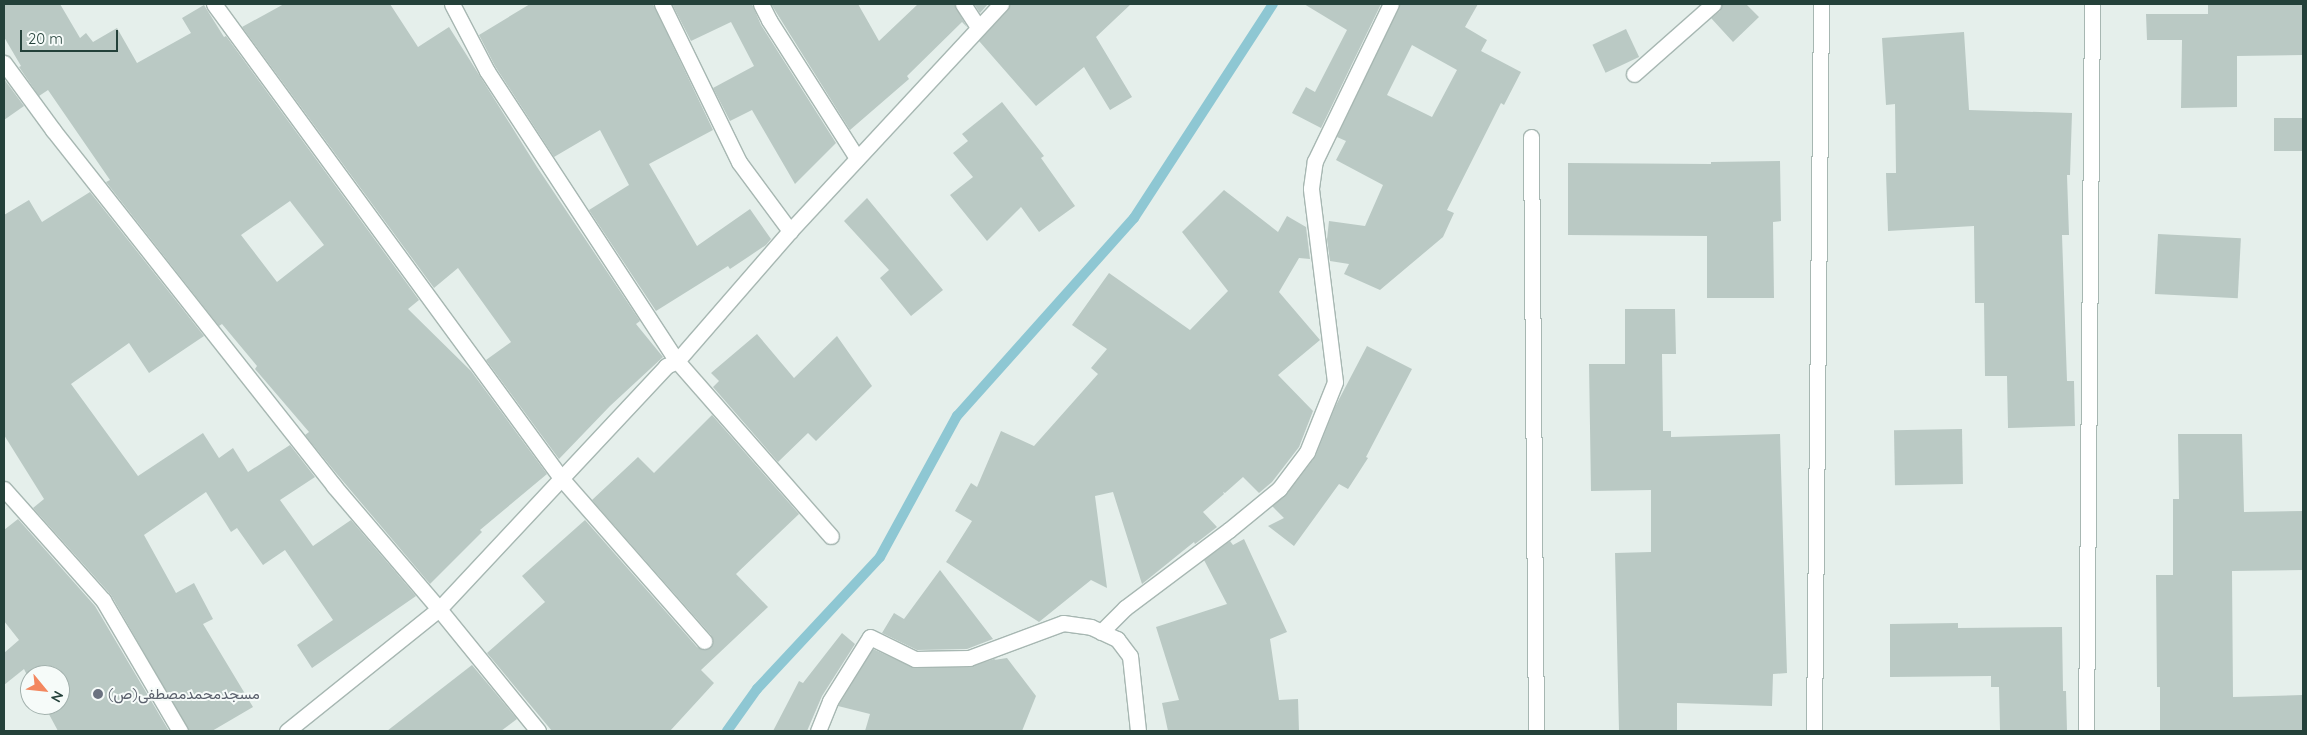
<!DOCTYPE html>
<html>
<head>
<meta charset="utf-8">
<style>
  body { margin:0 }
  #map { position:relative; width:2307px; height:735px; overflow:hidden; background:#e5efeb; font-family:Quicksand,Vazirmatn,sans-serif }
  div>[style] { position:absolute }
  [style*='--x'] { left:calc(var(--x)*1px); top:calc(var(--y)*1px); width:calc(var(--w)*1px); rotate:calc(var(--a)*1deg) }
  .stream>* { height:10px; margin:-5px; padding:0 5px; transform-origin:5px; border-radius:5px; background:#8ec7d3 }
  .building>* { inset:0; background:#bac9c4; transform-origin:0 0 }
  .roads { filter:drop-shadow(1px 0 #a7b7b2) drop-shadow(-1px 0 #a7b7b2) drop-shadow(0 1px #a7b7b2) drop-shadow(0 -1px #a7b7b2) }
  .minor>* { height:15px; margin:-7.5px; padding:0 7.5px; transform-origin:7.5px; border-radius:7.5px; background:#fff }
  .dots>* { width:14px; height:14px; translate:-50% -50%; box-sizing:border-box; border:2px solid #f6fbf9; border-radius:50% }
  span { translate:-50% -50%; white-space:nowrap; text-align:center; line-height:1.15; -webkit-text-stroke:4px #f6fbf9; paint-order:stroke }
  .worship-label { font-size:15px; color:#5b616d }
  .left { translate:0 -50%; text-align:left }
  .frame { position:absolute; inset:0; border:5px solid #24413a; pointer-events:none }
  .north { position:absolute; left:20px; top:665px; width:50px; height:50px; box-sizing:border-box; background:#f6fbf9; border:1px solid #a2b1ad; border-radius:50%; rotate:118deg; font-size:14px; font-weight:700; line-height:20px; text-align:center; color:#24413a }
  .north::after { content:''; display:block; margin:auto; width:18px; height:22px; background:#f3875f; clip-path:polygon(50% 0,100% 100%,50% 72%,0 100%) }
  .scale { position:absolute; left:20px; top:30px; width:98px; height:22px; box-sizing:border-box; border:2px solid #24413a; border-top:0; padding-left:6px; font-size:15px; line-height:18px; white-space:nowrap; color:#24413a; -webkit-text-stroke:4px #f6fbf9; paint-order:stroke }
</style>
</head>
<body>
<div id="map">
  <div class="stream">
    <div style="--x:727;--y:731;--w:52;--a:-54.5"></div>
    <div style="--x:757;--y:689;--w:180;--a:-47"></div>
    <div style="--x:880;--y:557;--w:161;--a:-61.4"></div>
    <div style="--x:957;--y:416;--w:266;--a:-48.2"></div>
    <div style="--x:1134;--y:218;--w:255;--a:-57"></div>
  </div>
  <div class="building">
    <div style="clip-path:polygon(evenodd,4px 4px,60px 4px,80px 38px,86px 33px,93px 42px,117px 28px,137px 63px,191px 33px,182px 18px,204px 5px,224px 37px,226px 36px,419px 300px,408px 309px,471px 371px,547px 474px,480px 530px,482px 532px,430px 584px,336px 473px,305px 435px,309px 432px,255px 369px,257px 366px,222px 324px,219px 326px,106px 182px,110px 180px,48px 90px,39px 96px,19px 67px,21px 66px,4px 37px,4px 4px,290px 201px,324px 245px,277px 282px,241px 235px,290px 201px)"></div>
    <div style="clip-path:polygon(284px 4px,390px 4px,418px 47px,449px 27px,537px 167px,640px 321px,636px 324px,663px 357px,610px 406px,559px 459px,486px 360px,511px 342px,458px 268px,434px 288px,242px 27px)"></div>
    <div style="clip-path:polygon(530px 4px,653px 4px,713px 130px,649px 164px,697px 246px,750px 209px,771px 239px,766px 245px,730px 269px,728px 266px,656px 311px,589px 210px,629px 185px,600px 130px,554px 157px,495px 66px,479px 35px)"></div>
    <div style="clip-path:polygon(672px 4px,752px 4px,761px 25px,836px 143px,795px 184px,752px 110px,730px 121px,713px 88px,754px 66px,731px 22px,691px 41px)"></div>
    <div style="clip-path:polygon(771px 4px,858px 4px,879px 41px,918px 4px,954px 4px,967px 27px,962px 22px,907px 76px,909px 79px,850px 130px)"></div>
    <div style="clip-path:polygon(974px 4px,988px 4px,980px 13px)"></div>
    <div style="clip-path:polygon(1010px 4px,1131px 4px,1096px 37px,1132px 97px,1110px 110px,1084px 67px,1036px 106px,979px 41px,1008px 10px)"></div>
    <div style="clip-path:polygon(1304px 4px,1381px 4px,1321px 128px,1292px 113px,1306px 87px,1315px 92px,1347px 30px)"></div>
    <div style="clip-path:polygon(evenodd,1400px 4px,1478px 4px,1465px 27px,1487px 40px,1481px 51px,1521px 72px,1504px 105px,1501px 103px,1447px 210px,1454px 213px,1443px 237px,1380px 290px,1344px 274px,1349px 264px,1330px 261px,1327px 239px,1329px 221px,1365px 226px,1383px 185px,1336px 160px,1346px 141px,1337px 137px,1400px 4px,1412px 45px,1457px 70px,1432px 117px,1387px 95px,1412px 45px)"></div>
    <div style="clip-path:polygon(1722px 4px,1746px 4px,1759px 17px,1733px 42px,1711px 18px,1720px 11px)"></div>
    <div style="clip-path:polygon(2208px 4px,2303px 4px,2303px 55px,2237px 56px,2237px 107px,2181px 108px,2182px 40px,2147px 40px,2146px 14px,2208px 14px)"></div>
    <div style="left:1626px;top:29px;width:31px;height:37px;rotate:65deg"></div>
    <div style="clip-path:polygon(1964px 32px,1969px 110px,2072px 113px,2070px 175px,2067px 175px,2069px 235px,2062px 235px,2067px 381px,2074px 381px,2075px 426px,2008px 428px,2007px 376px,1985px 376px,1984px 303px,1975px 303px,1974px 226px,1888px 231px,1886px 173px,1896px 173px,1895px 104px,1886px 105px,1882px 38px)"></div>
    <div style="clip-path:polygon(4px 79px,24px 106px,4px 120px)"></div>
    <div style="clip-path:polygon(1002px 102px,1044px 156px,1041px 158px,1075px 206px,1039px 232px,1021px 207px,987px 241px,950px 195px,973px 177px,953px 153px,968px 141px,962px 134px)"></div>
    <div style="left:2274px;top:118px;width:29px;height:33px"></div>
    <div style="clip-path:polygon(1780px 161px,1781px 221px,1773px 222px,1774px 298px,1707px 298px,1707px 236px,1568px 235px,1568px 163px,1711px 164px,1711px 162px)"></div>
    <div style="clip-path:polygon(1224px 190px,1278px 232px,1287px 216px,1306px 227px,1310px 259px,1299px 258px,1279px 292px,1320px 340px,1278px 375px,1313px 411px,1299px 447px,1272px 482px,1259px 493px,1243px 477px,1225px 493px,1223px 492px,1224px 494px,1203px 512px,1217px 527px,1195px 544px,1194px 542px,1142px 584px,1113px 492px,1095px 496px,1107px 588px,1091px 580px,1039px 622px,946px 562px,972px 521px,955px 511px,971px 483px,977px 487px,1001px 431px,1034px 446px,1098px 374px,1091px 368px,1107px 349px,1072px 325px,1109px 273px,1190px 330px,1228px 291px,1182px 232px)"></div>
    <div style="clip-path:polygon(90px 192px,204px 336px,149px 373px,129px 343px,71px 384px,138px 476px,203px 433px,219px 458px,233px 448px,248px 472px,290px 445px,315px 477px,280px 500px,313px 546px,351px 520px,416px 596px,312px 668px,297px 645px,333px 620px,285px 550px,263px 565px,237px 528px,231px 532px,206px 492px,144px 535px,176px 593px,194px 583px,213px 619px,203px 624px,253px 707px,212px 731px,189px 731px,111px 595px,33px 508px,44px 499px,4px 435px,4px 215px,29px 200px,42px 222px)"></div>
    <div style="clip-path:polygon(867px 198px,943px 290px,911px 316px,880px 278px,889px 270px,844px 221px)"></div>
    <div style="left:2158px;top:234px;width:83px;height:60px;rotate:3deg"></div>
    <div style="clip-path:polygon(1625px 309px,1675px 309px,1676px 354px,1662px 354px,1663px 431px,1671px 431px,1671px 437px,1780px 434px,1787px 673px,1773px 674px,1772px 706px,1677px 703px,1677px 731px,1619px 731px,1615px 553px,1651px 552px,1651px 490px,1591px 491px,1589px 364px,1625px 364px)"></div>
    <div style="clip-path:polygon(757px 334px,794px 378px,837px 336px,872px 386px,816px 441px,808px 433px,778px 462px,713px 387px,719px 381px,711px 373px)"></div>
    <div style="clip-path:polygon(1367px 346px,1412px 369px,1366px 457px,1368px 458px,1348px 489px,1339px 484px,1294px 546px,1268px 526px,1284px 518px,1272px 506px,1286px 495px,1315px 457px,1335px 407px)"></div>
    <div style="clip-path:polygon(712px 415px,799px 514px,736px 574px,768px 607px,701px 670px,714px 683px,670px 731px,552px 731px,487px 653px,545px 602px,522px 576px,585px 520px,697px 647px,705px 650px,713px 644px,711px 635px,592px 500px,638px 457px,654px 473px)"></div>
    <div style="left:1962px;top:429px;width:55px;height:68px;rotate:89deg"></div>
    <div style="clip-path:polygon(2178px 434px,2242px 434px,2244px 512px,2303px 511px,2303px 570px,2232px 571px,2233px 697px,2303px 695px,2303px 731px,2160px 731px,2160px 687px,2157px 687px,2156px 575px,2173px 575px,2173px 499px,2179px 499px)"></div>
    <div style="clip-path:polygon(18px 519px,95px 606px,169px 731px,58px 731px,44px 705px,60px 705px,60px 675px,30px 675px,30px 681px,24px 669px,4px 685px,4px 653px,19px 640px,4px 621px,4px 530px)"></div>
    <div style="clip-path:polygon(1244px 539px,1287px 632px,1270px 639px,1279px 700px,1298px 699px,1299px 731px,1168px 731px,1162px 703px,1179px 700px,1156px 627px,1227px 604px,1204px 560px,1230px 541px,1233px 545px)"></div>
    <div style="clip-path:polygon(940px 570px,993px 639px,967px 649px,917px 650px,882px 633px,894px 613px,904px 619px)"></div>
    <div style="clip-path:polygon(1958px 623px,1958px 628px,2062px 627px,2063px 691px,2066px 691px,2067px 731px,2000px 731px,1999px 687px,1991px 687px,1991px 676px,1890px 677px,1890px 624px)"></div>
    <div style="clip-path:polygon(842px 633px,855px 644px,822px 696px,807px 731px,773px 731px,799px 681px,803px 683px)"></div>
    <div style="clip-path:polygon(873px 649px,915px 668px,969px 667px,997px 658px,994px 660px,1007px 658px,1036px 696px,1022px 731px,865px 731px,870px 714px,838px 706px)"></div>
    <div style="clip-path:polygon(472px 665px,517px 719px,501px 731px,387px 731px)"></div>
  </div>
  <div class="roads">
    <div class="minor">
      <div style="--x:214;--y:4;--w:587;--a:53.79"></div>
      <div style="--x:561;--y:478;--w:217;--a:48.7"></div>
      <div style="--x:452;--y:4;--w:76;--a:62.4"></div>
      <div style="--x:487;--y:71;--w:347;--a:56.8"></div>
      <div style="--x:677;--y:361;--w:233;--a:48.7"></div>
      <div style="--x:662;--y:4;--w:176;--a:64"></div>
      <div style="--x:739;--y:162;--w:86;--a:53.5"></div>
      <div style="--x:761;--y:4;--w:18;--a:63"></div>
      <div style="--x:769;--y:20;--w:164;--a:57.5"></div>
      <div style="--x:963;--y:4;--w:27;--a:57"></div>
      <div style="--x:4;--y:63;--w:83;--a:53.8"></div>
      <div style="--x:53;--y:130;--w:454;--a:51.7"></div>
      <div style="--x:334;--y:486;--w:162;--a:49.5"></div>
      <div style="--x:439;--y:609;--w:157;--a:50.9"></div>
      <div style="--x:1634;--y:74;--w:106;--a:-41.5"></div>
      <div style="--x:1531;--y:137;--w:594;--a:89.52"></div>
      <div style="--x:4;--y:489;--w:149;--a:48.3"></div>
      <div style="--x:103;--y:600;--w:152;--a:59.6"></div>
      <div style="--x:1101;--y:632;--w:34;--a:-45"></div>
      <div style="--x:1125;--y:608;--w:130;--a:-36.9"></div>
      <div style="--x:1229;--y:530;--w:65;--a:-39.4"></div>
      <div style="--x:1279;--y:489;--w:46;--a:-52.9"></div>
      <div style="--x:1307;--y:452;--w:75;--a:-68.2"></div>
      <div style="--x:1335;--y:382;--w:195;--a:-97.1"></div>
      <div style="--x:1311;--y:188;--w:27;--a:-82"></div>
      <div style="--x:1315;--y:161;--w:174;--a:-64.2"></div>
      <div style="--x:287;--y:731;--w:195;--a:-38.8"></div>
      <div style="--x:439;--y:609;--w:333;--a:-46.9"></div>
      <div style="--x:666;--y:366;--w:12;--a:-24"></div>
      <div style="--x:677;--y:361;--w:172;--a:-49"></div>
      <div style="--x:790;--y:231;--w:310;--a:-47.1"></div>
      <div style="--x:818;--y:731;--w:32;--a:-68"></div>
      <div style="--x:830;--y:701;--w:75;--a:-58"></div>
      <div style="--x:870;--y:637;--w:50;--a:26.1"></div>
      <div style="--x:915;--y:659;--w:54;--a:-1.1"></div>
      <div style="--x:969;--y:658;--w:100;--a:-20.4"></div>
      <div style="--x:1063;--y:623;--w:28;--a:8"></div>
      <div style="--x:1091;--y:627;--w:29;--a:25"></div>
      <div style="--x:1117;--y:639;--w:21;--a:53"></div>
      <div style="--x:1130;--y:656;--w:75;--a:83.9"></div>
      <div style="--x:1814;--y:731;--w:727;--a:-89.45"></div>
      <div style="--x:2086;--y:731;--w:727;--a:-89.53"></div>
    </div>
  </div>
  <div class="dots">
    <div style="left:98px;top:694px;background:#6b7280"></div>
  </div>
  <div class="worship-label">
    <span class="left" style="left:108px;top:694px">مسجدمحمدمصطفی(ص)</span>
  </div>
  <div class="frame"></div>
  <div class="north">N</div>
  <div class="scale">20 m</div>
</div>
</body>
</html>
